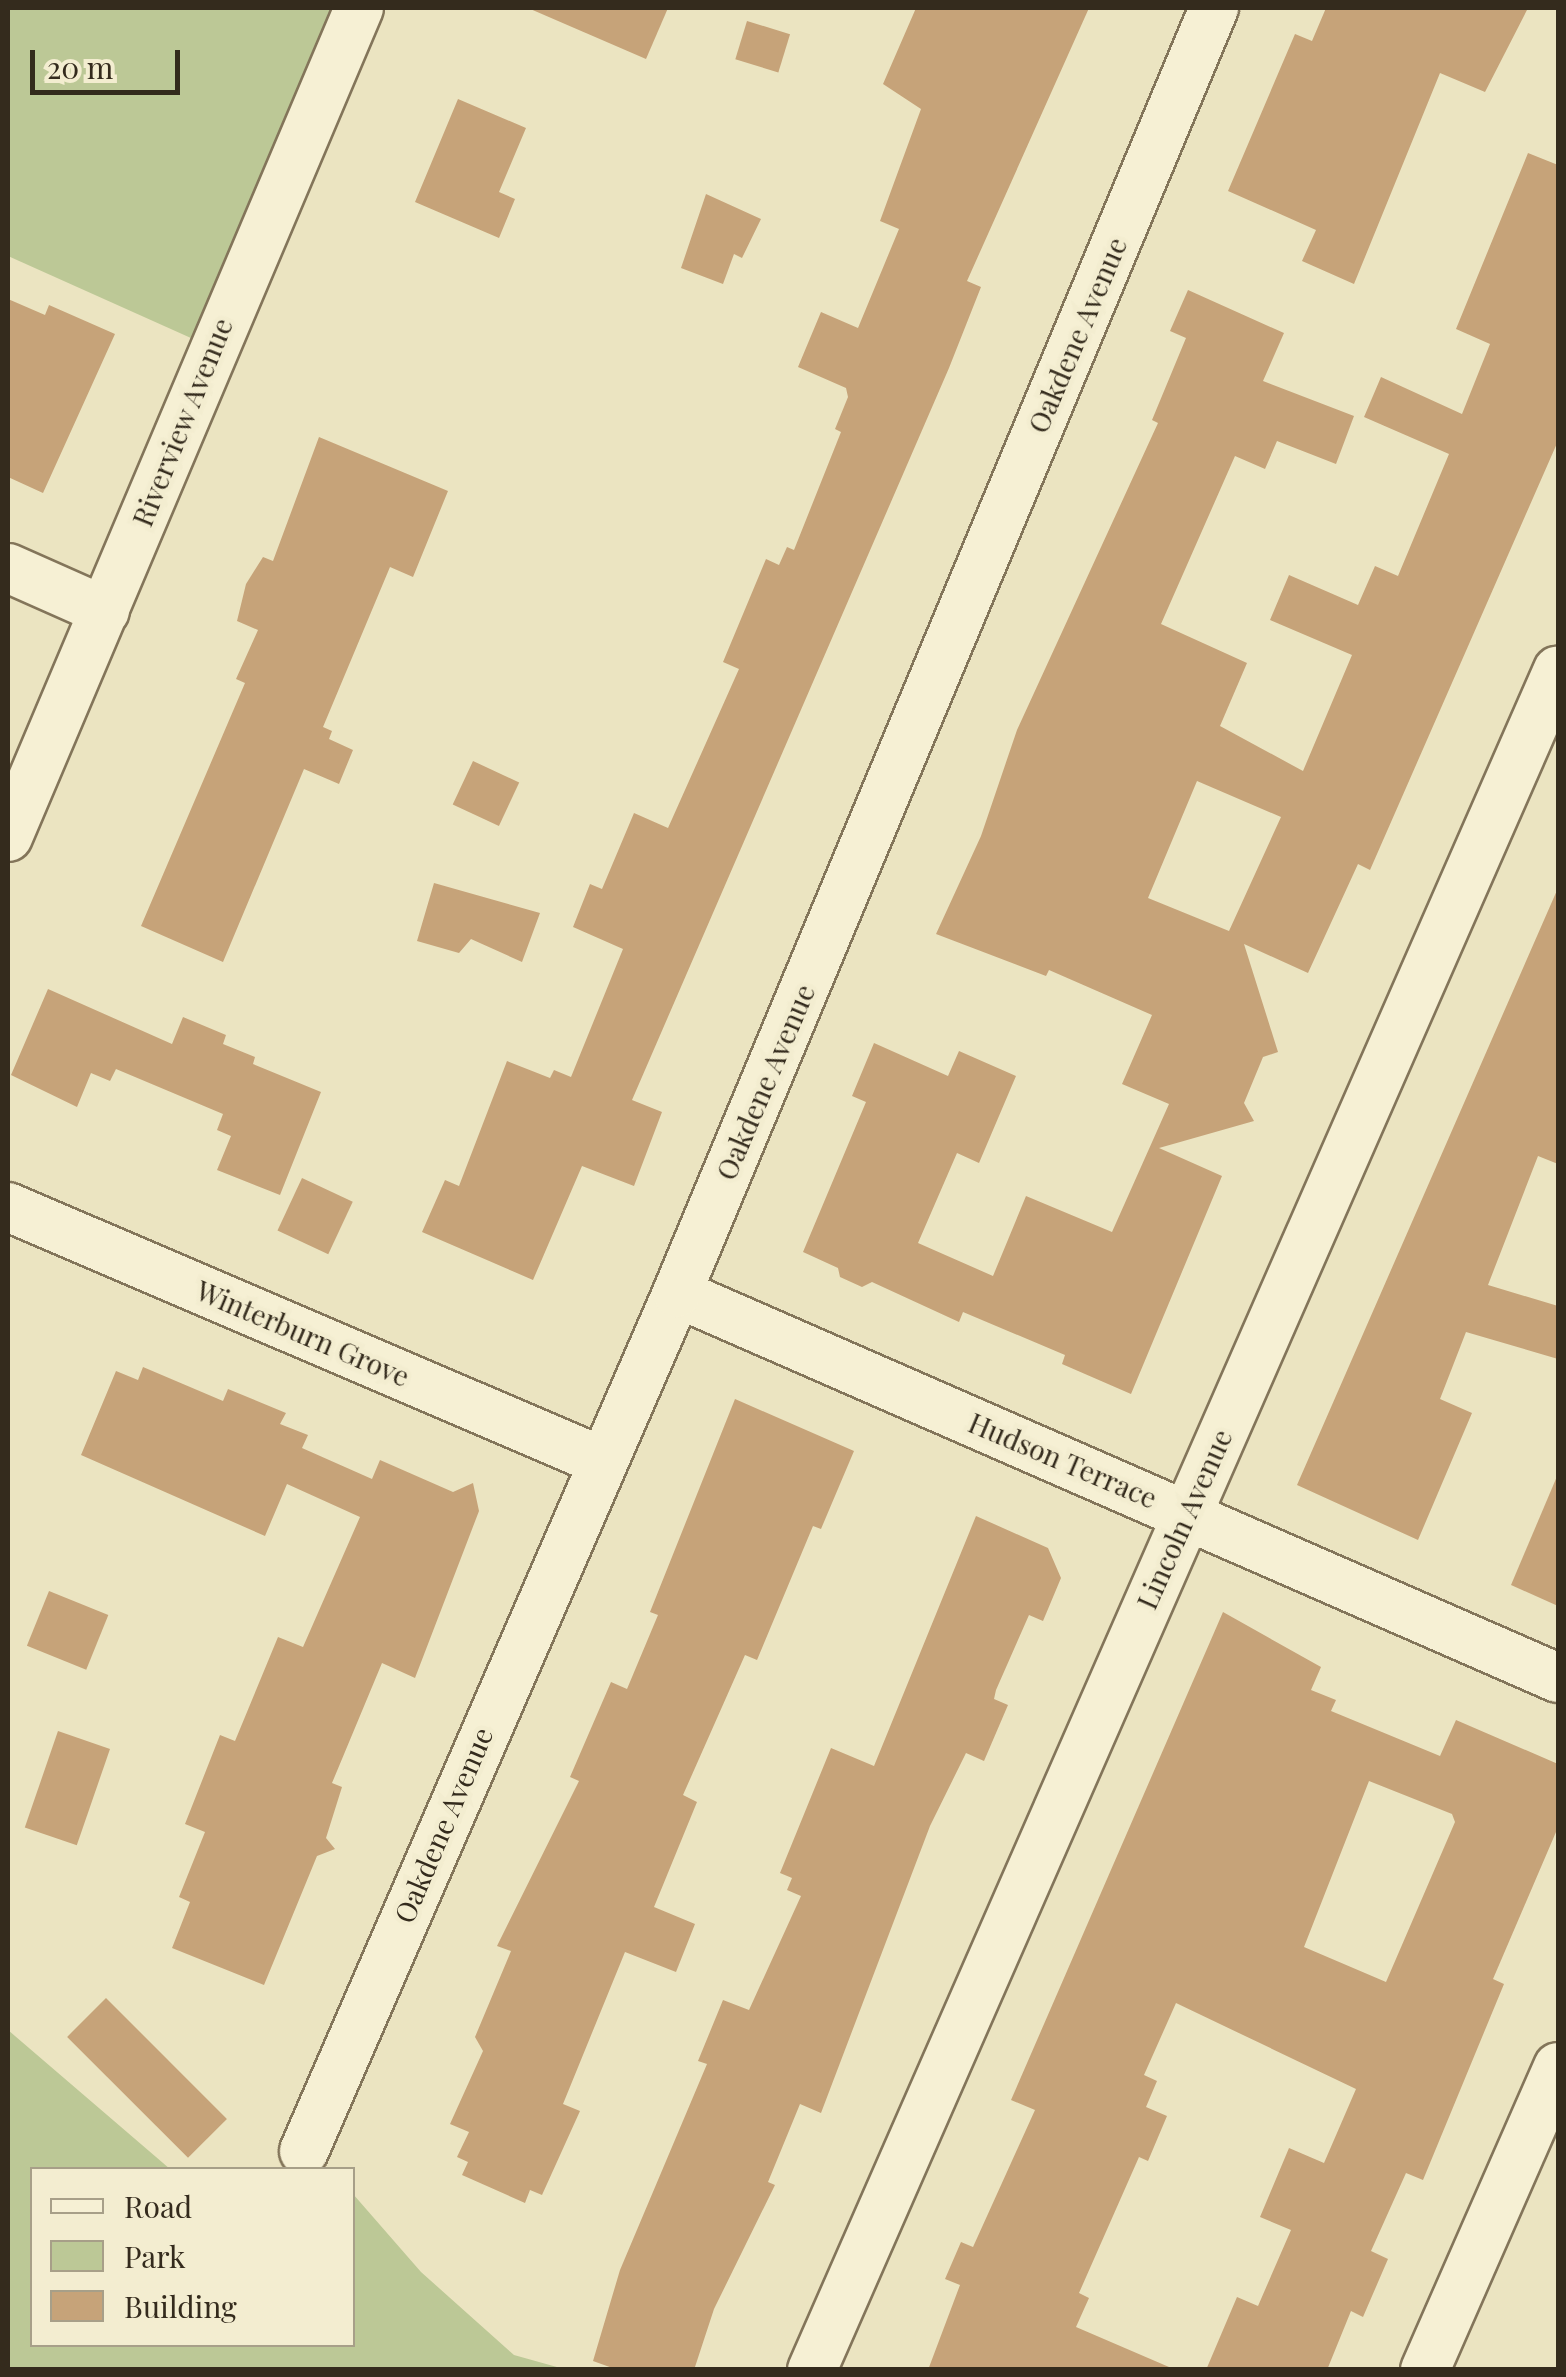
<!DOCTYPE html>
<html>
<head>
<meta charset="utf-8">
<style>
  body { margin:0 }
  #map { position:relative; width:1566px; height:2377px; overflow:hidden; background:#ebe4c1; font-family:"Playfair Display",serif }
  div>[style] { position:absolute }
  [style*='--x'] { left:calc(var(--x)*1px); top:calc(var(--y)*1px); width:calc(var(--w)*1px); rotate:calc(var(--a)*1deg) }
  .green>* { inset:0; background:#bcc896 }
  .building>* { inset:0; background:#c6a379; transform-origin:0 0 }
  .roads { filter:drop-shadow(2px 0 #83755a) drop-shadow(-2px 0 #83755a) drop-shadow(0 2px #83755a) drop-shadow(0 -2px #83755a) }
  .minor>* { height:48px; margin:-24px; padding:0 24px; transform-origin:24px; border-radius:24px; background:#f6f0d4 }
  span { translate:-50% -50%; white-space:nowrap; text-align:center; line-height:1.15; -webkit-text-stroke:9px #f3edd0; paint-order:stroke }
  .street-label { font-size:28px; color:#342b1d }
  .frame { position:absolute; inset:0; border:10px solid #342b1d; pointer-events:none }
  .legend { position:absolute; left:30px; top:2167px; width:325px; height:180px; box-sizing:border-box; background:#f3edd0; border:2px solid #a79f88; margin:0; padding:12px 18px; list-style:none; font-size:30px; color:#342b1d }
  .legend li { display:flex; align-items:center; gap:20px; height:50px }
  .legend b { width:50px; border:2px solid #a79f88 }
  .scale { position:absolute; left:30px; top:50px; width:150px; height:45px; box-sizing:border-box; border:5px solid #342b1d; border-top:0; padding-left:12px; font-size:30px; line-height:35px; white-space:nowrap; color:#342b1d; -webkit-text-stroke:8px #f3edd0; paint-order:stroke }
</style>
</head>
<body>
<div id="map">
  <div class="green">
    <div style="clip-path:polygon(8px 8px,359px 8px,211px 347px,8px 256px)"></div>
    <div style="clip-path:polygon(8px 2030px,170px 2169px,32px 2170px,32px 2344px,352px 2344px,353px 2194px,421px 2272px,514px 2355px,564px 2369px,8px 2369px)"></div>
  </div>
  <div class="building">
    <div style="clip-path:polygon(528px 8px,668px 8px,646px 59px)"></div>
    <div style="clip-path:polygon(916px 8px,1089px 8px,967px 281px,981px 287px,949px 368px,632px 1100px,662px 1112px,634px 1186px,582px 1166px,533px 1280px,422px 1232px,445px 1180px,459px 1186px,507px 1061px,550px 1078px,554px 1070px,571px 1077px,623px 949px,573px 927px,590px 884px,602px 889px,634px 813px,668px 828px,739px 669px,723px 662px,766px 559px,779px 565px,787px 547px,794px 550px,841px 432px,835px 429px,848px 397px,846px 388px,798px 367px,821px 312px,858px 328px,899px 229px,880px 221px,921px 109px,883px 84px)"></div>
    <div style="clip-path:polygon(1326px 8px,1528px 8px,1485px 92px,1440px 73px,1354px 284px,1302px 261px,1316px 230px,1228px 191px,1295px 34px,1312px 41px)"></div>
    <div style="left:747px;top:21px;width:45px;height:40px;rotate:17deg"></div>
    <div style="clip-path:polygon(458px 99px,526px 128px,499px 192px,515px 199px,499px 238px,415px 202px)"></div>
    <div style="clip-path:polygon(evenodd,1528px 153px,1558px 165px,1558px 441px,1370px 870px,1358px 864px,1308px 973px,1244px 944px,1278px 1052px,1263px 1057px,1244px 1103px,1254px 1121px,1159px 1148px,1222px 1176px,1131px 1394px,1062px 1364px,1065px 1355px,963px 1312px,959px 1322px,872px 1282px,862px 1287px,840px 1277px,838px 1268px,803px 1252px,866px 1102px,852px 1096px,874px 1043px,948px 1076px,959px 1051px,1016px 1076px,979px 1163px,957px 1153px,918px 1243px,993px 1276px,1026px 1196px,1112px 1232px,1169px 1104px,1122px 1084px,1152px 1015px,1049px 970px,1046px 976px,936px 934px,981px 836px,1017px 730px,1158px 423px,1152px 420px,1186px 338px,1170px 331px,1188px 290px,1284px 333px,1263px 381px,1354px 416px,1336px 464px,1277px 441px,1265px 469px,1235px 456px,1161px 624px,1247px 663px,1220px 726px,1303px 771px,1352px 655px,1270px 620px,1289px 575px,1358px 605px,1375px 566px,1398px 576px,1449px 454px,1364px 417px,1381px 377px,1462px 414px,1490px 344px,1456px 329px,1528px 153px,1197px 781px,1281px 817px,1229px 931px,1148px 898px,1197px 781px)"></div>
    <div style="clip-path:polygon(706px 194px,761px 219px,742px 258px,734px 254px,723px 284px,681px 268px)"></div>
    <div style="clip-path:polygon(8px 299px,45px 315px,49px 305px,115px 334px,43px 493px,8px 477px)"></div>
    <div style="clip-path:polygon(319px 437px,448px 491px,413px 577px,390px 567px,323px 727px,332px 731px,329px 739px,353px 750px,339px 784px,304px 769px,223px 962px,141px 926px,245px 683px,236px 679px,258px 630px,237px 621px,246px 584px,263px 557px,273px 561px)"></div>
    <div style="left:473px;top:761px;width:51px;height:48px;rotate:25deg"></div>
    <div style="clip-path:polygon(434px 883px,540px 913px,522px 962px,471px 939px,459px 953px,417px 941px)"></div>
    <div style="clip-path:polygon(1558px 888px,1558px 1164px,1538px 1156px,1488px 1285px,1558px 1306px,1558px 1359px,1466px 1332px,1440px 1399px,1472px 1413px,1418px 1540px,1297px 1485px)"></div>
    <div style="clip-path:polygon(48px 989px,172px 1044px,183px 1017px,226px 1035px,223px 1044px,255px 1057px,253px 1064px,321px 1092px,280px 1195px,217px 1170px,231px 1136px,217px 1130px,223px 1114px,116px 1069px,110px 1081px,91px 1073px,77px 1107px,11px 1075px)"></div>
    <div style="left:302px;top:1178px;width:56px;height:58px;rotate:25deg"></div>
    <div style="clip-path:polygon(143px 1367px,223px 1401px,228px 1389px,286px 1413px,280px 1424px,308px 1435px,302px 1448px,372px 1479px,380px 1460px,453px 1492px,473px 1483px,479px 1511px,415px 1678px,382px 1663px,332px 1783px,342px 1787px,326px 1838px,335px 1849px,317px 1856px,264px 1985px,172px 1948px,190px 1902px,179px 1897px,205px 1832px,185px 1824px,220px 1735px,235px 1741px,278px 1637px,303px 1647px,360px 1517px,287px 1484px,265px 1536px,81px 1455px,116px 1371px,138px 1380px)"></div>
    <div style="clip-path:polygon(735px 1399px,854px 1451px,821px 1529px,813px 1526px,757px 1660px,745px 1655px,683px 1795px,697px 1802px,654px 1907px,695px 1924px,676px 1972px,625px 1952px,563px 2104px,580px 2111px,542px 2195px,530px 2190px,525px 2203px,462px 2175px,468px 2162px,457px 2157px,469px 2132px,450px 2124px,483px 2051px,475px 2037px,511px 1951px,497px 1946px,579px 1781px,570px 1777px,611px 1682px,627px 1689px,658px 1615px,650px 1612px)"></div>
    <div style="clip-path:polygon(1558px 1474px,1558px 1606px,1511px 1585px)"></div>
    <div style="clip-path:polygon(976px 1516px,1048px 1548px,1061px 1578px,1043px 1621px,1029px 1615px,996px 1690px,994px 1699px,1008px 1705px,984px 1761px,966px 1753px,930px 1826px,821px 2113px,800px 2104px,768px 2182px,775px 2185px,714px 2309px,694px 2370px,618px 2370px,593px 2361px,620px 2270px,707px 2064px,698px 2061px,723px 2000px,749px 2010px,801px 1896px,787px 1890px,792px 1878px,780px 1873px,831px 1748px,874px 1766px)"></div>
    <div style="left:49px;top:1591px;width:64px;height:59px;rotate:22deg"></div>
    <div style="clip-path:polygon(evenodd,1223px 1612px,1321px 1667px,1311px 1690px,1336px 1700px,1331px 1711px,1440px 1756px,1456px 1720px,1558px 1764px,1556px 1832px,1493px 1979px,1504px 1984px,1423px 2180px,1406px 2173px,1371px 2251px,1388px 2259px,1363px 2317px,1351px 2311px,1327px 2370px,1206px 2370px,1237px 2297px,1258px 2306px,1291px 2230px,1260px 2217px,1289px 2148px,1324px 2163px,1356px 2089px,1176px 2003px,1144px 2075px,1157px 2081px,1146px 2107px,1167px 2116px,1148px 2161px,1139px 2157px,1079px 2293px,1089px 2298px,1076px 2327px,1176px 2370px,928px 2370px,960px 2285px,945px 2279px,961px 2242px,973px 2247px,1035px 2110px,1011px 2100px,1223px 1612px,1369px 1781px,1452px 1814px,1455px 1822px,1386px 1982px,1304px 1947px,1369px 1781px)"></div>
    <div style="left:58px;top:1731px;width:55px;height:102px;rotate:19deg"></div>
    <div style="left:106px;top:1998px;width:171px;height:55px;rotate:45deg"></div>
  </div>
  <div class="roads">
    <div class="minor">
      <div style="--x:8;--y:568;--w:106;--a:23.9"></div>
      <div style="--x:8;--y:837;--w:900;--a:-67.05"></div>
      <div style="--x:8;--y:1207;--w:643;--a:23.18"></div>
      <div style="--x:677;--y:1293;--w:961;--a:23.61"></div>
      <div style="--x:304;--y:2151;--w:936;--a:-66.5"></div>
      <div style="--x:677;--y:1293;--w:1393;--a:-67.32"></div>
      <div style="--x:812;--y:2370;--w:1856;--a:-66.31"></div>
      <div style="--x:1425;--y:2370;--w:331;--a:-66.3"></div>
    </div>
  </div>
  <div class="street-label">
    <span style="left:1077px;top:335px;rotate:-67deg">Oakdene Avenue</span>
    <span style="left:182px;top:422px;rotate:-68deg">Riverview Avenue</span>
    <span style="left:765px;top:1082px;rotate:-67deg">Oakdene Avenue</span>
    <span style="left:303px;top:1333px;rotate:23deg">Winterburn Grove</span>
    <span style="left:1063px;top:1460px;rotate:23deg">Hudson Terrace</span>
    <span style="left:1184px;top:1519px;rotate:-66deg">Lincoln Avenue</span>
    <span style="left:443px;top:1825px;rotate:-67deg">Oakdene Avenue</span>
  </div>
  <div class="frame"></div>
  <ul class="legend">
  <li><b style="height:12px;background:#f6f0d4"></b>Road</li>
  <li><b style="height:28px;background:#bcc896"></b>Park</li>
  <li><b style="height:28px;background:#c6a379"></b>Building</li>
  </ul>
  <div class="scale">20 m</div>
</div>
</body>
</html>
